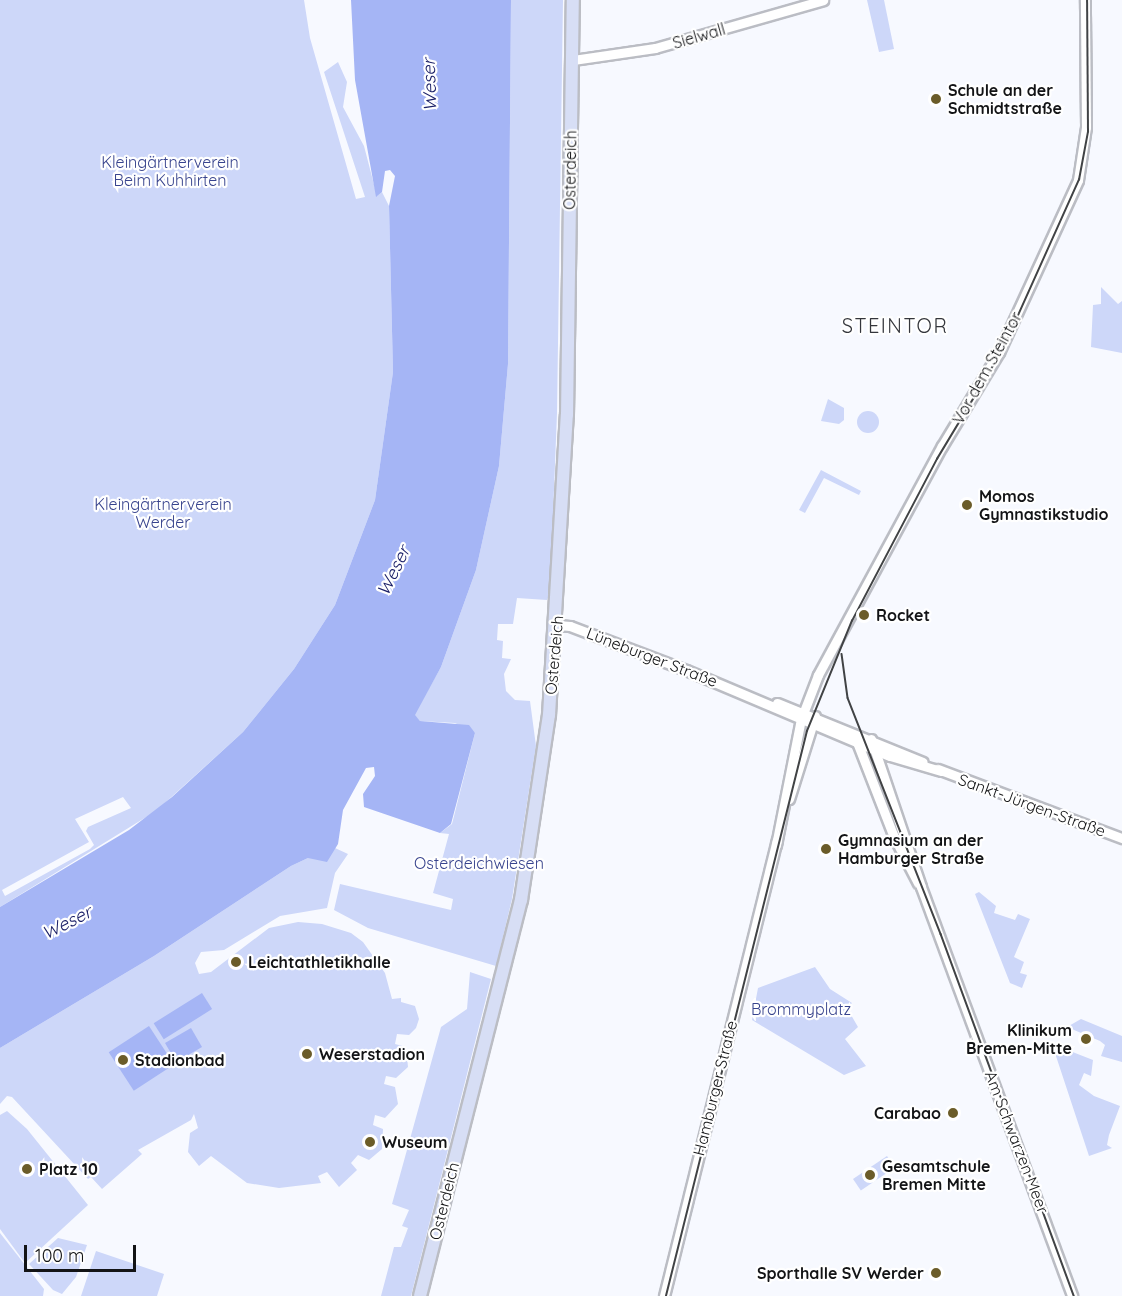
<!DOCTYPE html>
<html>
<head>
<meta charset="utf-8">
<style>
  body { margin:0 }
  #map { position:relative; width:1122px; height:1296px; overflow:hidden; background:#f7f9ff; font-family:Quicksand,sans-serif }
  div>[style] { position:absolute }
  [style*='--x'] { left:calc(var(--x)*1px); top:calc(var(--y)*1px); width:calc(var(--w)*1px); rotate:calc(var(--a)*1deg) }
  .green>* { inset:0; background:#cdd7f9; transform-origin:0 0 }
  .round { border-radius:50% }
  .water>* { inset:0; background:#a5b5f5; transform-origin:0 0 }
  .roads { filter:drop-shadow(2px 0 #bbbdc4) drop-shadow(-2px 0 #bbbdc4) drop-shadow(0 2px #bbbdc4) drop-shadow(0 -2px #bbbdc4) }
  .tertiary>* { height:9px; margin:-4.5px; padding:0 4.5px; transform-origin:4.5px; border-radius:4.5px; background:#fff }
  .primary>* { height:12px; margin:-6px; padding:0 6px; transform-origin:6px; border-radius:6px; background:#d7def5 }
  .tram>* { height:1.5px; margin:-0.75px; padding:0 0.75px; transform-origin:0.75px; border-radius:0.75px; background:#414345 }
  .dots>* { width:16px; height:16px; translate:-50% -50%; box-sizing:border-box; border:3px solid #fff; border-radius:50% }
  span { translate:-50% -50%; white-space:nowrap; text-align:center; line-height:1.15; -webkit-text-stroke:4.5px #fff; paint-order:stroke }
  .street-label { font-size:16px; color:#131416 }
  .poi-label { font-size:16px; color:#131416; font-weight:700 }
  .left { translate:0 -50%; text-align:left }
  .right { translate:-100% -50%; text-align:right }
  .park-label { font-size:16px; color:#38448e }
  .water-label { font-size:18px; color:#1b2068; font-style:italic }
  .quarter-label { font-size:20px; color:#34363c; letter-spacing:1.5px }
  .scale { position:absolute; left:24px; top:1245px; width:112px; height:27px; box-sizing:border-box; border:3px solid #131416; border-top:0; padding-left:8px; font-size:18px; line-height:21px; white-space:nowrap; color:#131416; -webkit-text-stroke:4px #fff; paint-order:stroke }
</style>
</head>
<body>
<div id="map">
  <div class="green">
    <div style="clip-path:polygon(evenodd,0 0,304px 0,310px 38px,356px 199px,365px 197px,324px 72px,338px 62px,347px 82px,343px 107px,364px 146px,377px 196px,382px 192px,389px 206px,393px 372px,375px 500px,335px 605px,294px 669px,243px 732px,156px 811px,0 907px,0 0,123px 797px,131px 808px,88px 827px,86px 831px,94px 845px,90px 849px,5px 896px,2px 890px,89px 842px,75px 819px,123px 797px)"></div>
    <div style="clip-path:polygon(511px 0,563px 0,557px 413px,550px 593px,547px 600px,517px 598px,513px 624px,498px 624px,497px 640px,503px 641px,502px 658px,511px 659px,504px 674px,506px 691px,515px 700px,530px 701px,536px 746px,512px 899px,496px 966px,368px 928px,334px 910px,340px 884px,451px 910px,453px 899px,433px 893px,449px 834px,440px 833px,452px 824px,475px 733px,455px 723px,420px 721px,414px 715px,441px 667px,476px 570px,499px 466px,508px 364px)"></div>
    <div style="clip-path:polygon(867px 0,884px 0,894px 49px,879px 52px)"></div>
    <div style="clip-path:polygon(1101px 287px,1118px 304px,1122px 301px,1122px 353px,1091px 347px,1093px 305px,1101px 304px)"></div>
    <div style="clip-path:polygon(828px 399px,844px 408px,844px 420px,839px 424px,821px 421px)"></div>
    <div class="round" style="left:857px;top:411px;width:22px;height:22px"></div>
    <div style="clip-path:polygon(821px 470px,861px 491px,859px 495px,824px 478px,805px 513px,799px 510px)"></div>
    <div style="clip-path:polygon(335px 848px,348px 854px,335px 873px,327px 908px,280px 916px,224px 950px,201px 952px,195px 963px,199px 974px,211px 972px,269px 928px,298px 922px,322px 924px,351px 933px,363px 942px,385px 973px,392px 999px,401px 998px,401px 1002px,415px 1006px,419px 1019px,416px 1028px,409px 1035px,397px 1034px,395px 1044px,406px 1047px,408px 1067px,396px 1078px,386px 1076px,384px 1084px,395px 1087px,398px 1104px,385px 1118px,375px 1115px,373px 1125px,383px 1129px,382px 1149px,369px 1160px,358px 1155px,351px 1163px,357px 1170px,339px 1187px,327px 1172px,318px 1176px,321px 1183px,279px 1188px,247px 1183px,211px 1156px,199px 1166px,188px 1152px,190px 1133px,198px 1128px,194px 1114px,191px 1120px,138px 1150px,142px 1154px,102px 1189px,91px 1177px,88px 1179px,12px 1097px,7px 1096px,0 1104px,0 1048px,154px 956px,291px 866px,308px 858px,328px 858px)"></div>
    <div style="clip-path:polygon(979px 892px,996px 906px,994px 913px,1015px 920px,1018px 914px,1030px 919px,1014px 957px,1024px 962px,1020px 973px,1027px 975px,1022px 988px,1010px 983px,975px 894px)"></div>
    <div style="clip-path:polygon(815px 967px,830px 989px,852px 1003px,847px 1008px,858px 1027px,845px 1039px,866px 1066px,844px 1075px,752px 1020px,758px 988px)"></div>
    <div style="clip-path:polygon(470px 972px,491px 979px,411px 1296px,381px 1296px,394px 1247px,401px 1247px,408px 1228px,402px 1226px,409px 1210px,392px 1204px,441px 1027px,467px 1009px)"></div>
    <div style="clip-path:polygon(1081px 1019px,1122px 1036px,1122px 1062px,1101px 1056px,1105px 1045px,1100px 1041px,1067px 1027px)"></div>
    <div style="clip-path:polygon(1052px 1044px,1093px 1060px,1091px 1076px,1084px 1073px,1079px 1085px,1094px 1096px,1120px 1106px,1109px 1135px,1107px 1145px,1112px 1148px,1089px 1156px)"></div>
    <div style="clip-path:polygon(7px 1111px,27px 1129px,88px 1205px,25px 1263px,0 1229px,0 1115px)"></div>
    <div style="left:887px;top:1156px;width:14px;height:41px;rotate:56deg"></div>
    <div style="clip-path:polygon(0 1233px,44px 1289px,43px 1296px,0 1296px)"></div>
    <div style="clip-path:polygon(58px 1238px,87px 1245px,76px 1277px,62px 1294px,53px 1290px,29px 1264px)"></div>
    <div style="clip-path:polygon(96px 1251px,164px 1274px,157px 1296px,81px 1296px)"></div>
  </div>
  <div class="water">
    <div style="clip-path:polygon(351px 0,511px 0,508px 364px,499px 466px,476px 570px,441px 667px,415px 715px,420px 721px,469px 725px,475px 733px,451px 824px,440px 833px,364px 807px,363px 794px,375px 776px,374px 767px,366px 768px,343px 810px,338px 844px,327px 862px,308px 858px,291px 866px,154px 956px,0 1048px,0 907px,129px 830px,172px 797px,243px 732px,294px 669px,335px 605px,375px 500px,393px 372px,389px 206px,395px 176px,390px 170px,385px 171px,382px 192px,376px 197px,355px 80px)"></div>
    <div style="left:202px;top:993px;width:19px;height:57px;rotate:58deg"></div>
    <div style="left:149px;top:1026px;width:46px;height:48px;rotate:57deg"></div>
    <div style="left:191px;top:1028px;width:22px;height:30px;rotate:60deg"></div>
  </div>
  <div class="roads">
    <div class="tertiary">
      <div style="--x:573;--y:60;--w:83;--a:-8.3"></div>
      <div style="--x:655;--y:48;--w:175;--a:-15.9"></div>
      <div style="--x:557;--y:625;--w:13;--a:4"></div>
      <div style="--x:570;--y:626;--w:124;--a:20.8"></div>
      <div style="--x:686;--y:670;--w:221;--a:22.9"></div>
      <div style="--x:890;--y:756;--w:53;--a:16.4"></div>
      <div style="--x:777;--y:703;--w:157;--a:22"></div>
      <div style="--x:871;--y:739;--w:156;--a:71.3"></div>
      <div style="--x:921;--y:887;--w:436;--a:69.7"></div>
      <div style="--x:857;--y:742;--w:100;--a:68.8"></div>
      <div style="--x:893;--y:835;--w:54;--a:62.5"></div>
      <div style="--x:938;--y:769;--w:197;--a:20.6"></div>
      <div style="--x:789;--y:799;--w:87;--a:-72.6"></div>
      <div style="--x:776;--y:845;--w:128;--a:-78.8"></div>
      <div style="--x:801;--y:719;--w:47;--a:-68.9"></div>
      <div style="--x:818;--y:675;--w:260;--a:-61.6"></div>
      <div style="--x:942;--y:446;--w:110;--a:-58.8"></div>
      <div style="--x:999;--y:352;--w:189;--a:-65.3"></div>
      <div style="--x:1078;--y:180;--w:54;--a:-81.4"></div>
      <div style="--x:1086;--y:127;--w:127;--a:-90.5"></div>
      <div style="--x:664;--y:1296;--w:469;--a:-76.1"></div>
    </div>
    <div class="primary">
      <div style="--x:420;--y:1296;--w:409;--a:-75.7"></div>
      <div style="--x:521;--y:900;--w:187;--a:-81.4"></div>
      <div style="--x:549;--y:715;--w:301;--a:-86.6"></div>
      <div style="--x:567;--y:415;--w:415;--a:-89.2"></div>
    </div>
  </div>
  <div class="tram">
    <div style="--x:842;--y:654;--w:44;--a:82.2"></div>
    <div style="--x:848;--y:698;--w:254;--a:68.5"></div>
    <div style="--x:941;--y:934;--w:386;--a:69.8"></div>
    <div style="--x:666;--y:1296;--w:582;--a:-75.99"></div>
    <div style="--x:807;--y:731;--w:119;--a:-67.8"></div>
    <div style="--x:852;--y:621;--w:183;--a:-62.3"></div>
    <div style="--x:937;--y:459;--w:126;--a:-59"></div>
    <div style="--x:1002;--y:351;--w:188;--a:-65.8"></div>
    <div style="--x:1079;--y:180;--w:49;--a:-79.4"></div>
    <div style="--x:1088;--y:132;--w:132;--a:-90.4"></div>
  </div>
  <div class="dots">
    <div style="left:936px;top:99px;background:#6b5c29"></div>
    <div style="left:967px;top:505px;background:#6b5c29"></div>
    <div style="left:864px;top:615px;background:#6b5c29"></div>
    <div style="left:826px;top:849px;background:#6b5c29"></div>
    <div style="left:236px;top:962px;background:#6b5c29"></div>
    <div style="left:1086px;top:1039px;background:#6b5c29"></div>
    <div style="left:307px;top:1054px;background:#6b5c29"></div>
    <div style="left:123px;top:1060px;background:#6b5c29"></div>
    <div style="left:953px;top:1113px;background:#6b5c29"></div>
    <div style="left:370px;top:1142px;background:#6b5c29"></div>
    <div style="left:27px;top:1169px;background:#6b5c29"></div>
    <div style="left:870px;top:1175px;background:#6b5c29"></div>
    <div style="left:936px;top:1273px;background:#6b5c29"></div>
  </div>
  <div class="street-label">
    <span style="left:699px;top:36px;rotate:-16deg">Sielwall</span>
    <span style="left:570px;top:170px;rotate:-89deg">Osterdeich</span>
    <span style="left:987px;top:368px;rotate:-61deg">Vor dem Steintor</span>
    <span style="left:554px;top:655px;rotate:-85deg">Osterdeich</span>
    <span style="left:652px;top:657px;rotate:21deg">Lüneburger Straße</span>
    <span style="left:1032px;top:805px;rotate:20deg">Sankt-Jürgen-Straße</span>
    <span style="left:715px;top:1088px;rotate:-76deg">Hamburger Straße</span>
    <span style="left:1017px;top:1142px;rotate:69deg">Am Schwarzen Meer</span>
    <span style="left:444px;top:1201px;rotate:-76deg">Osterdeich</span>
  </div>
  <div class="poi-label">
    <span class="left" style="left:948px;top:99px">Schule an der<br>Schmidtstraße</span>
    <span class="left" style="left:979px;top:505px">Momos<br>Gymnastikstudio</span>
    <span class="left" style="left:876px;top:615px">Rocket</span>
    <span class="left" style="left:838px;top:849px">Gymnasium an der<br>Hamburger Straße</span>
    <span class="left" style="left:248px;top:962px">Leichtathletikhalle</span>
    <span class="right" style="left:1072px;top:1039px">Klinikum<br>Bremen-Mitte</span>
    <span class="left" style="left:319px;top:1054px">Weserstadion</span>
    <span class="left" style="left:135px;top:1060px">Stadionbad</span>
    <span class="right" style="left:941px;top:1113px">Carabao</span>
    <span class="left" style="left:382px;top:1142px">Wuseum</span>
    <span class="left" style="left:882px;top:1175px">Gesamtschule<br>Bremen Mitte</span>
    <span class="left" style="left:39px;top:1169px">Platz 10</span>
    <span class="right" style="left:924px;top:1273px">Sporthalle SV Werder</span>
  </div>
  <div class="park-label">
    <span style="left:170px;top:171px">Kleingärtnerverein<br>Beim Kuhhirten</span>
    <span style="left:163px;top:513px">Kleingärtnerverein<br>Werder</span>
    <span style="left:479px;top:863px">Osterdeichwiesen</span>
    <span style="left:801px;top:1009px">Brommyplatz</span>
  </div>
  <div class="water-label">
    <span style="left:430px;top:85px;rotate:-92deg">Weser</span>
    <span style="left:394px;top:571px;rotate:-64deg">Weser</span>
    <span style="left:67px;top:923px;rotate:-27deg">Weser</span>
  </div>
  <div class="quarter-label">
    <span style="left:895px;top:325px">STEINTOR</span>
  </div>
  <div class="scale">100 m</div>
</div>
</body>
</html>
